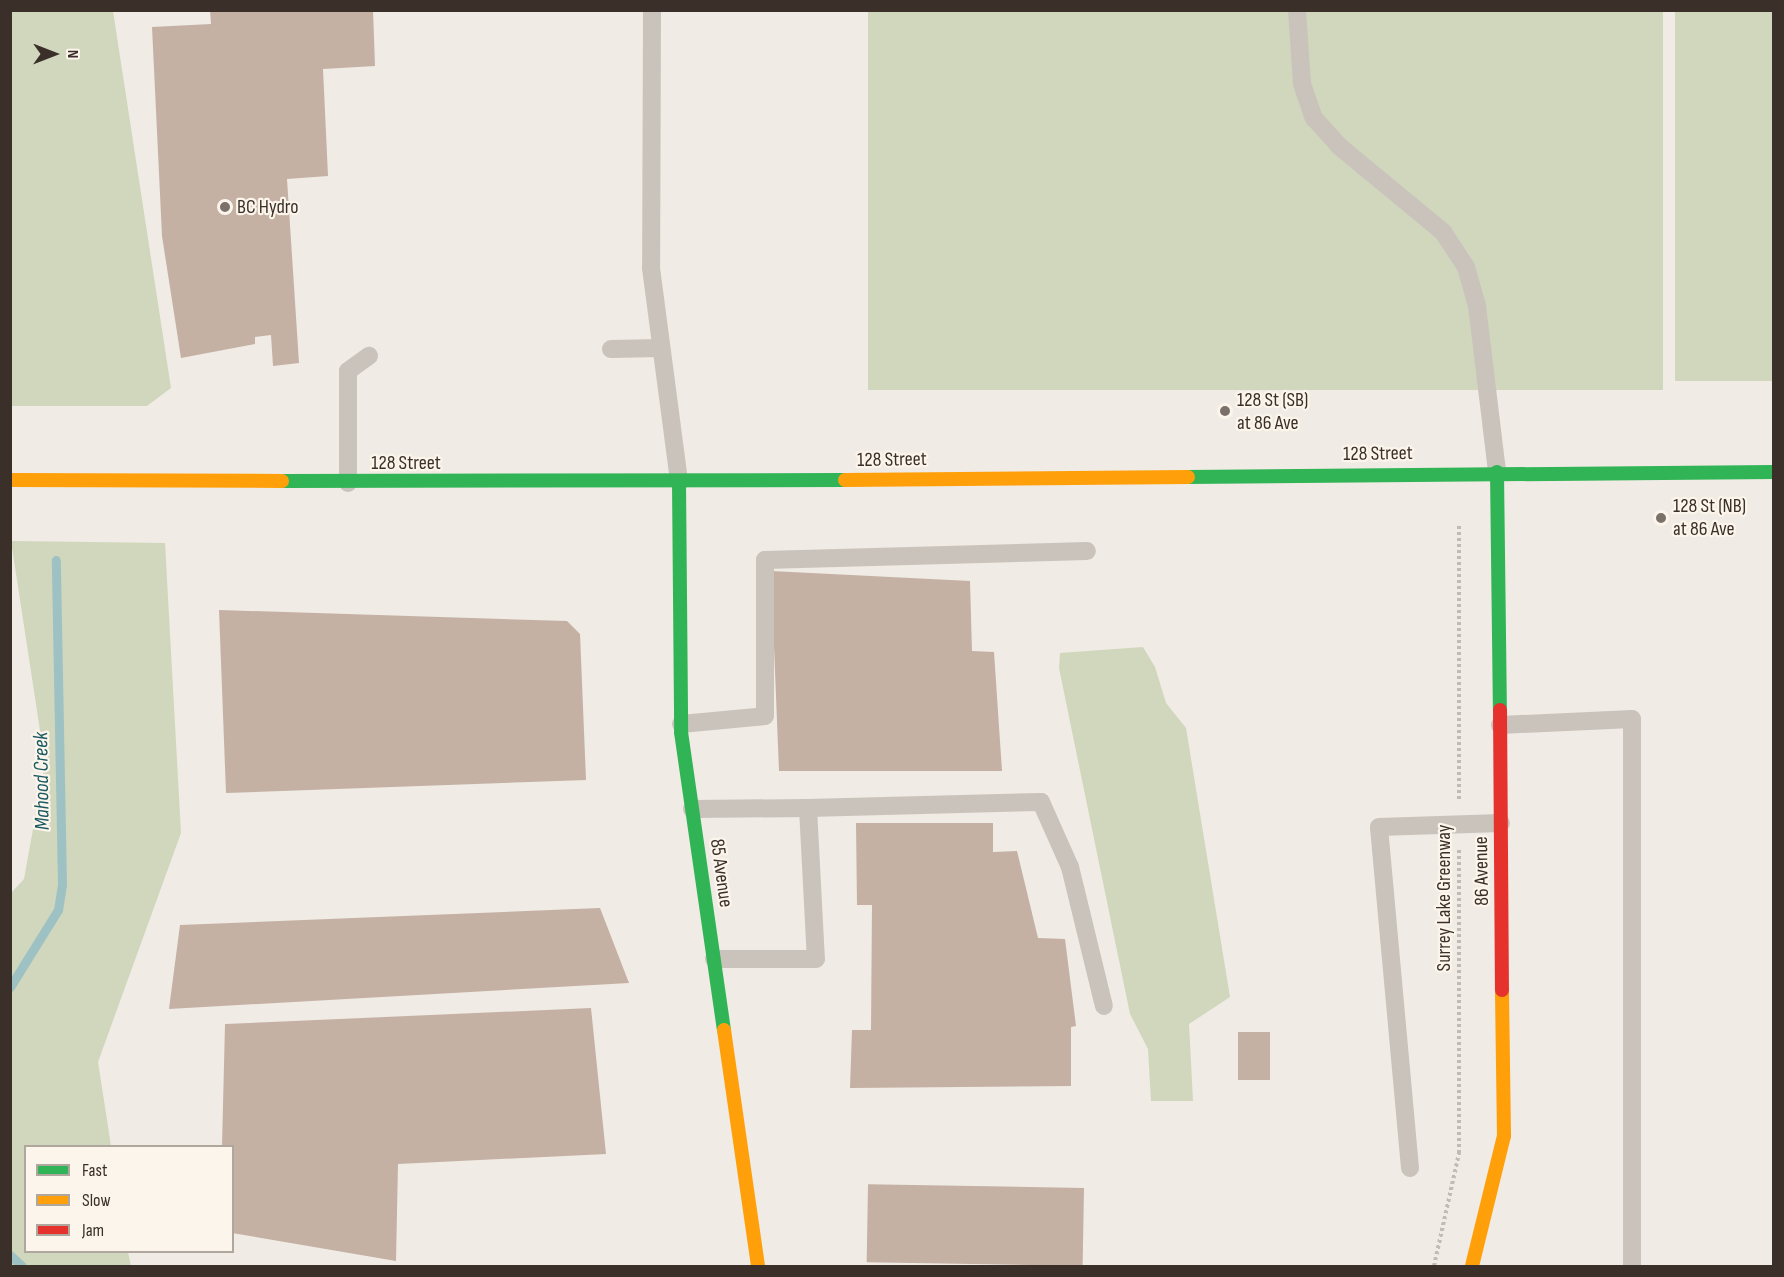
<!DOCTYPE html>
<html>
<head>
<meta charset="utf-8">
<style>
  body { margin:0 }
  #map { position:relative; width:1784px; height:1277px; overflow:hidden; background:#f0ebe4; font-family:"Sofia Sans Condensed",sans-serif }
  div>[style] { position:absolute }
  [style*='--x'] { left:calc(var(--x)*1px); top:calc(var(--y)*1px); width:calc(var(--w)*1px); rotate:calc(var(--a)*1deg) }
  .green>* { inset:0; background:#d0d7bd; transform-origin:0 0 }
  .stream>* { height:9px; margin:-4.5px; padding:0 4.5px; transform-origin:4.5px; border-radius:4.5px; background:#9ec1c3 }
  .building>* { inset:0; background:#c5b0a4; transform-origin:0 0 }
  .path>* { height:4px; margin-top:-2px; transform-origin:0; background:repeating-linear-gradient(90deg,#c2bbb5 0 3px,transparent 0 6px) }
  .lane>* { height:18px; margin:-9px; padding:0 9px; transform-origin:9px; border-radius:9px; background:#cac3bc }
  .fast>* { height:14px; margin:-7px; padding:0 7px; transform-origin:7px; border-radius:7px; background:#30b455 }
  .slow>* { height:14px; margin:-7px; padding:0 7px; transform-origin:7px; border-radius:7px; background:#ff9f0a }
  .jam>* { height:14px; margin:-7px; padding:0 7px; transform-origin:7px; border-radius:7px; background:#e5322d }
  .dots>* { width:16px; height:16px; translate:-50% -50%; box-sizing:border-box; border:3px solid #fcf5ec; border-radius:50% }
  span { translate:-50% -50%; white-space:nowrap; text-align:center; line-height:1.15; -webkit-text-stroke:4.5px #fcf5ec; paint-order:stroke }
  .poi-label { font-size:20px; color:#3b3029 }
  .left { translate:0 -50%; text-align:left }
  .street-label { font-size:20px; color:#3b3029 }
  .water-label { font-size:21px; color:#1a5961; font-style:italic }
  .frame { position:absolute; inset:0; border:12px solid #3b3029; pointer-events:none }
  .legend { position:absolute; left:24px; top:1145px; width:210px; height:108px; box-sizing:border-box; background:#fcf5ec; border:2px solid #afa69e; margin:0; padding:8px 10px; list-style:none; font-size:18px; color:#3b3029 }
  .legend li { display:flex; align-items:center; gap:12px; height:30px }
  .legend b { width:30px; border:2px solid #afa69e }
  .north { position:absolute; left:24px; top:24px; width:60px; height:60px; -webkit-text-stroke:4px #fcf5ec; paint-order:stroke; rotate:90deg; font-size:16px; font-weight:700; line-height:24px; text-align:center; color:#3b3029 }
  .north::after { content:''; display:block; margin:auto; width:21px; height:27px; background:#3b3029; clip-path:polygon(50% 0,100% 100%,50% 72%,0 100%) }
</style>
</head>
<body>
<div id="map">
  <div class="green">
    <div style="clip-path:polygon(10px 11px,113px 11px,171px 388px,147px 406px,11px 406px)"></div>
    <div style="left:868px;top:11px;width:795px;height:379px"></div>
    <div style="left:1675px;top:11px;width:98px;height:370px"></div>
    <div style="clip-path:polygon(11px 541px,165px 543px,181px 833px,98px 1062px,111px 1146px,26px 1146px,26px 1252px,128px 1252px,131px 1266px,11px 1266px,11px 893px,24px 879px,45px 763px)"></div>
    <div style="clip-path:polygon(1143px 647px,1155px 667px,1166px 703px,1186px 728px,1230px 997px,1189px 1024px,1193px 1101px,1151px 1101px,1148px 1049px,1130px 1014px,1059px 668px,1060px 653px)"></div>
  </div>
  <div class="stream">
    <div style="--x:10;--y:987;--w:91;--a:-58.1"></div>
    <div style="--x:58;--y:910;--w:26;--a:-81"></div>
    <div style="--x:62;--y:884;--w:324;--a:-91.1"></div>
    <div style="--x:10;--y:1255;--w:16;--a:43"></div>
  </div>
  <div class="building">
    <div style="clip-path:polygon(210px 10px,373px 10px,375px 66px,323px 69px,328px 176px,287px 179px,299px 363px,273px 366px,271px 335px,255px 337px,255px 344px,181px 358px,162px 236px,152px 27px,211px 24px)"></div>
    <div style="clip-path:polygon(771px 571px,970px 581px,972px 651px,994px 652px,1002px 771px,779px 771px)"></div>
    <div style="clip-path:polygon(219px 610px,567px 621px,580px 634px,586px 780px,226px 793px)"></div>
    <div style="clip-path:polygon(856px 823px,993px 823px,993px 852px,1017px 851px,1038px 938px,1065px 939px,1076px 1026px,1071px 1027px,1071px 1086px,850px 1088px,852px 1030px,871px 1030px,872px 905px,857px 905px)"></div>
    <div style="clip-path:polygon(600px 908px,629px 983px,169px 1009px,180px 925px)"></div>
    <div style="clip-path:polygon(591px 1008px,606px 1154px,398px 1164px,396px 1261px,232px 1233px,232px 1146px,222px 1146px,225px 1024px)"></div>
    <div style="left:1238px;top:1032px;width:32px;height:48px"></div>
    <div style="left:1084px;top:1188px;width:78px;height:216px;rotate:91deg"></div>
  </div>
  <div class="path">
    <div style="--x:1459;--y:526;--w:275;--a:90"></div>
    <div style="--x:1434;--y:1266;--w:116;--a:-77.5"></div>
    <div style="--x:1459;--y:1153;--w:305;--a:-90"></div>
  </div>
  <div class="lane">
    <div style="--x:652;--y:10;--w:258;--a:90.2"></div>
    <div style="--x:651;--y:268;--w:216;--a:82.5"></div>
    <div style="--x:1297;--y:10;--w:74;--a:86.1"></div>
    <div style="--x:1302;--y:84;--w:36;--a:71"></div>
    <div style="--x:1314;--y:118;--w:38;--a:48"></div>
    <div style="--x:1339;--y:146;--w:135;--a:39.6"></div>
    <div style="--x:1443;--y:232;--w:42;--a:56.7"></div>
    <div style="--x:1466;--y:267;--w:41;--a:74.2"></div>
    <div style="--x:1477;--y:306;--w:167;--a:83.1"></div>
    <div style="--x:611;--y:349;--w:50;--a:-1.1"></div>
    <div style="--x:348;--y:483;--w:112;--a:-90"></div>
    <div style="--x:348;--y:371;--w:26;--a:-36"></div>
    <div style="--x:681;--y:724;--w:84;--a:-5.4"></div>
    <div style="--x:765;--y:716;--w:156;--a:-90"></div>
    <div style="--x:765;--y:560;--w:322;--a:-1.6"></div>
    <div style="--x:1500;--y:725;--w:132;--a:-2.6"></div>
    <div style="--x:1632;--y:719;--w:547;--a:90"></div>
    <div style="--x:808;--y:808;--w:233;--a:-1.5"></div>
    <div style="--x:1041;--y:802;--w:71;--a:66"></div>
    <div style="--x:1070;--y:867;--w:143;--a:76.3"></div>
    <div style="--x:692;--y:809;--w:116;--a:-0.5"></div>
    <div style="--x:808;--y:808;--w:151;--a:87"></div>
    <div style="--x:816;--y:959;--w:102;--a:180"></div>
    <div style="--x:1410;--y:1168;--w:342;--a:-95.2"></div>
    <div style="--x:1379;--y:827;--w:122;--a:-1.9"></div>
  </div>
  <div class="fast">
    <div style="--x:1497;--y:472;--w:238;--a:89.3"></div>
    <div style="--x:1188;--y:477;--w:586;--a:-0.49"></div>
    <div style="--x:282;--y:481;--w:563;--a:-0.1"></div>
    <div style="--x:679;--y:482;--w:250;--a:89.5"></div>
    <div style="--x:681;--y:732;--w:301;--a:81.8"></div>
  </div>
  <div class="slow">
    <div style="--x:10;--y:480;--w:272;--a:0.2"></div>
    <div style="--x:845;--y:480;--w:343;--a:-0.5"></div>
    <div style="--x:724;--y:1030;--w:238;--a:81.8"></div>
    <div style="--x:1472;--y:1266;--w:134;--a:-76.2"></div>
    <div style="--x:1504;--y:1136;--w:146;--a:-90.8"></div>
  </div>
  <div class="jam">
    <div style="--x:1500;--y:710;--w:280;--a:89.6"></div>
  </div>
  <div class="dots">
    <div style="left:225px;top:207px;background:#7a716a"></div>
    <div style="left:1225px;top:411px;background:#7a716a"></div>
    <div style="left:1661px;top:518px;background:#7a716a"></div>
  </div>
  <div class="poi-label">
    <span class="left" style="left:237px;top:207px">BC Hydro</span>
    <span class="left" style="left:1237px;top:412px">128 St (SB)<br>at 86 Ave</span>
    <span class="left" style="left:1673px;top:518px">128 St (NB)<br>at 86 Ave</span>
  </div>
  <div class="street-label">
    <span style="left:1378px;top:454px;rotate:-1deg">128 Street</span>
    <span style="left:892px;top:460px;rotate:-1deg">128 Street</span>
    <span style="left:406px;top:463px">128 Street</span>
    <span style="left:1482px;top:871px;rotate:-91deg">86 Avenue</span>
    <span style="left:721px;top:873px;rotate:82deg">85 Avenue</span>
    <span style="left:1444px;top:898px;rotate:-90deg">Surrey Lake Greenway</span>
  </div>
  <div class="water-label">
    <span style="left:42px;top:781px;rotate:-91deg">Mahood Creek</span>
  </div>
  <div class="frame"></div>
  <ul class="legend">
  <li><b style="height:8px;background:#30b455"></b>Fast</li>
  <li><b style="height:8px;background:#ff9f0a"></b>Slow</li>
  <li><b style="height:8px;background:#e5322d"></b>Jam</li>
  </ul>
  <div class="north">N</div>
</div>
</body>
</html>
